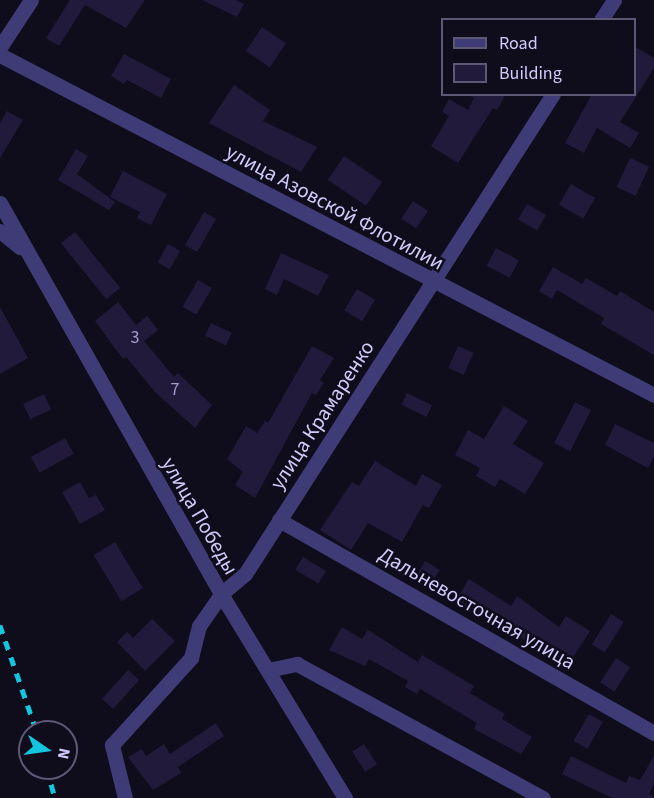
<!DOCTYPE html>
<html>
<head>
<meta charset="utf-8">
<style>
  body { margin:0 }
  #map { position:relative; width:654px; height:798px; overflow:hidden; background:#0f0c1b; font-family:"Source Sans 3",sans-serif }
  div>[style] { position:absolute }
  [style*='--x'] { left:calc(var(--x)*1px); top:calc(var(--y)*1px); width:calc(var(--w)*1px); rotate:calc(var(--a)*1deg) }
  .building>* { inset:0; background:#211a3a; transform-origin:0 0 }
  .minor>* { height:15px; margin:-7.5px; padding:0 7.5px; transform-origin:7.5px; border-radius:7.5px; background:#3f3b77 }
  .rail>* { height:4.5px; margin-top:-2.25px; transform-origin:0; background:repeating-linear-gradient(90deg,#12c6e0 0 9px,transparent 0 17px) }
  span { translate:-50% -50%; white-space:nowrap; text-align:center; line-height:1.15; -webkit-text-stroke:5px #0f0c1b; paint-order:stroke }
  .number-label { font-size:18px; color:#a59fcb }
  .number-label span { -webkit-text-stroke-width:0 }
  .street-label { font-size:21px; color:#d1cbfb }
  .legend { position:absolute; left:441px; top:18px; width:195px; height:78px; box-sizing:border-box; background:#0f0c1b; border:2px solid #5d5875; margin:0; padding:8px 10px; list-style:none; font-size:18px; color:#d1cbfb }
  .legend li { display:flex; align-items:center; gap:12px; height:30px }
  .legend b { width:30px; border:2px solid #5d5875 }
  .north { position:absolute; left:18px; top:720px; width:60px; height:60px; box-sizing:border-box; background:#0f0c1b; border:2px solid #5d5875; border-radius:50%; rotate:103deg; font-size:16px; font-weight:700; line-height:24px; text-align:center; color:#d1cbfb }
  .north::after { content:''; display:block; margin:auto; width:21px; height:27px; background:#12c6e0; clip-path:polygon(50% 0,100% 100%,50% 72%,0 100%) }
</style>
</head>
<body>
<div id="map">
  <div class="building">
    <div style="clip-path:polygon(70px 0,145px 0,126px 28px,85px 5px,59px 46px,46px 38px)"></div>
    <div style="clip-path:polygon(202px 0,236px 0,244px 4px,237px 17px)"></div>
    <div style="left:262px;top:27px;width:29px;height:29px;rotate:34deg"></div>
    <div style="clip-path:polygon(634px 46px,654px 58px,654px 68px,620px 122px,639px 133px,630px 148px,597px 128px,584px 153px,565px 143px,592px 94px,634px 94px)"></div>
    <div style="clip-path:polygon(124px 54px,171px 79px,161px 98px,127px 80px,124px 84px,111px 76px)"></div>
    <div style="clip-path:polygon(234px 85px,270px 110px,263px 121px,317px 147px,301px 172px,209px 123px)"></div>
    <div style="clip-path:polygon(468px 94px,506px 94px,497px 110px,493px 108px,458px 163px,431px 146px,449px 116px,442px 112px,449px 99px,468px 110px,474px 98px)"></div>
    <div style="clip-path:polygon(7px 111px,23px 120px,0 158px,0 123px)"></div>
    <div style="clip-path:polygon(76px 149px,88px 156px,77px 174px,115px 202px,109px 210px,58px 180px)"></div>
    <div style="left:344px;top:156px;width:46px;height:29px;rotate:34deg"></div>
    <div style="left:630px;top:158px;width:21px;height:32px;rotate:25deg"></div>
    <div style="clip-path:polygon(123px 171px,167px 194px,151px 225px,137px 218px,140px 212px,110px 197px)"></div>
    <div style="left:571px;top:184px;width:28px;height:24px;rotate:30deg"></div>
    <div style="left:413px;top:201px;width:18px;height:21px;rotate:34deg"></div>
    <div style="left:527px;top:204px;width:22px;height:18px;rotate:30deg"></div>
    <div style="left:204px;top:212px;width:14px;height:38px;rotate:30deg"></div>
    <div style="left:75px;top:232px;width:72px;height:18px;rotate:51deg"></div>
    <div style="left:168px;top:244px;width:14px;height:21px;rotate:30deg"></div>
    <div style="left:496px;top:248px;width:26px;height:20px;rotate:28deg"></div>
    <div style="clip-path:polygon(281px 253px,329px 275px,318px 296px,284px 279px,277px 295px,265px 289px)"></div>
    <div style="clip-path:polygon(553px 267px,582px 284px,586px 278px,617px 296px,620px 291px,654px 312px,654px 355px,601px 324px,604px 318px,557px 290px,552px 299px,539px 291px)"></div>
    <div style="left:198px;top:280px;width:16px;height:31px;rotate:30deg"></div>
    <div style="left:357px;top:289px;width:21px;height:25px;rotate:31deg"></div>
    <div style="clip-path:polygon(118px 302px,136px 325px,147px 316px,158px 330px,144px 341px,174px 377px,178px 373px,212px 405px,195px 428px,155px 392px,126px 357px,123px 359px,95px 321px)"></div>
    <div style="clip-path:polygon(0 307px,28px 358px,0 374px)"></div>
    <div style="left:211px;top:323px;width:23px;height:14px;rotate:25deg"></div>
    <div style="clip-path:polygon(312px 346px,334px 358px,320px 380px,324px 383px,316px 395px,312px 393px,255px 498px,235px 485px,243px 472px,227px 459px,246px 426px,257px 433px,265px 421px,268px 423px)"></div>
    <div style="left:458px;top:346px;width:17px;height:24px;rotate:24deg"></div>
    <div style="left:407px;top:393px;width:28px;height:13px;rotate:26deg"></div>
    <div style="left:44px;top:394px;width:17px;height:23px;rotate:65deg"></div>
    <div style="left:575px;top:402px;width:18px;height:46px;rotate:27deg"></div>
    <div style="clip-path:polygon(504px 406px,528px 421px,513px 444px,544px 463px,525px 494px,500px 479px,495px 487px,476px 476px,480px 468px,455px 455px,468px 430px,484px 439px)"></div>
    <div style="clip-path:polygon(615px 424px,654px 443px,654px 456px,648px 468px,605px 445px)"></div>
    <div style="left:65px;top:438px;width:18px;height:39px;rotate:61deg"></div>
    <div style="clip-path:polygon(375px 461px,416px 486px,422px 474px,442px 485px,429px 508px,423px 505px,402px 542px,368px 523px,351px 550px,320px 530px,352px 482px,359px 486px)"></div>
    <div style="clip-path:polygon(80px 482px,89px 498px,96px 495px,105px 510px,80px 524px,62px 492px)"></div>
    <div style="left:115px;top:542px;width:54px;height:25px;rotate:59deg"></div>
    <div style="left:303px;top:557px;width:27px;height:15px;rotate:31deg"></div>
    <div style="left:425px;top:561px;width:17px;height:23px;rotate:31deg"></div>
    <div style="clip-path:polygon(469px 579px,511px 606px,517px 596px,559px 627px,566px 616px,590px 631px,569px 664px,455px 602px)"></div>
    <div style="left:611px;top:614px;width:15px;height:36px;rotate:32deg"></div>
    <div style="clip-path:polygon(152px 619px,175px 641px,145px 671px,117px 642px,127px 632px,133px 638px)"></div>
    <div style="clip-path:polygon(342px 627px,362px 639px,368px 630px,418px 662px,422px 655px,474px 686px,470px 693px,505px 714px,502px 719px,532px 737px,521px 754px,474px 729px,477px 723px,420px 689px,417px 694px,405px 687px,408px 681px,369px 659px,365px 666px,329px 650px)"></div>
    <div style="left:616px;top:658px;width:17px;height:29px;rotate:33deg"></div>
    <div style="left:128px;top:670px;width:15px;height:39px;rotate:42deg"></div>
    <div style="left:589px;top:714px;width:16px;height:31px;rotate:30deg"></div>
    <div style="clip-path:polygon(216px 723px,224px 736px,178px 767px,181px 773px,153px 790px,128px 757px,142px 749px,146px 756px,164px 744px,170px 754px)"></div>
    <div style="left:364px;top:744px;width:24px;height:14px;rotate:57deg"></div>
    <div style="clip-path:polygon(571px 756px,626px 783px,629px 776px,640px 780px,654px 756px,654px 783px,649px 794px,654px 798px,612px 798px,562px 774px)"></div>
  </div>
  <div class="minor">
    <div style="--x:601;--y:20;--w:24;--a:-57"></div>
    <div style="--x:0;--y:47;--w:56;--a:-56.6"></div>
    <div style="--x:0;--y:55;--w:737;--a:27.47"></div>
    <div style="--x:0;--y:203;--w:449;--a:60.5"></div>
    <div style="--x:221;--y:594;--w:239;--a:58.7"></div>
    <div style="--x:0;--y:231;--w:26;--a:39"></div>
    <div style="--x:279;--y:520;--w:431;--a:29.6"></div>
    <div style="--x:268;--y:670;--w:30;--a:-12"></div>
    <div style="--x:297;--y:664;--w:280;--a:28.6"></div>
    <div style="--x:125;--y:798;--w:55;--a:-103.8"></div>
    <div style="--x:112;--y:745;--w:118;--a:-47.8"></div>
    <div style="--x:191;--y:658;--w:33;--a:-76"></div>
    <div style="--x:199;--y:626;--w:39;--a:-55"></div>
    <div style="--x:221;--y:594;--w:31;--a:-40"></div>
    <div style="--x:245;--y:574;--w:570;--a:-57.31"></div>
  </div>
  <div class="rail">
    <div style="--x:0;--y:625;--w:113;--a:70.9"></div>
    <div style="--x:47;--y:768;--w:31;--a:75"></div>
  </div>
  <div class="number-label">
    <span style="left:135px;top:338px">3</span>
    <span style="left:175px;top:390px">7</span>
  </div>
  <div class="street-label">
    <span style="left:335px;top:207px;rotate:28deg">улица Азовской Флотилии</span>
    <span style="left:322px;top:415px;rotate:-57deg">улица Крамаренко</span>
    <span style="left:200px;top:516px;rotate:60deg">улица Победы</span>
    <span style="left:477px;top:608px;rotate:30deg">Дальневосточная улица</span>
  </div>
  <ul class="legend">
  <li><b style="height:8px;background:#3f3b77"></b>Road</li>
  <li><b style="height:16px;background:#211a3a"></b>Building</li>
  </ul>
  <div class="north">N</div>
</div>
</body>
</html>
